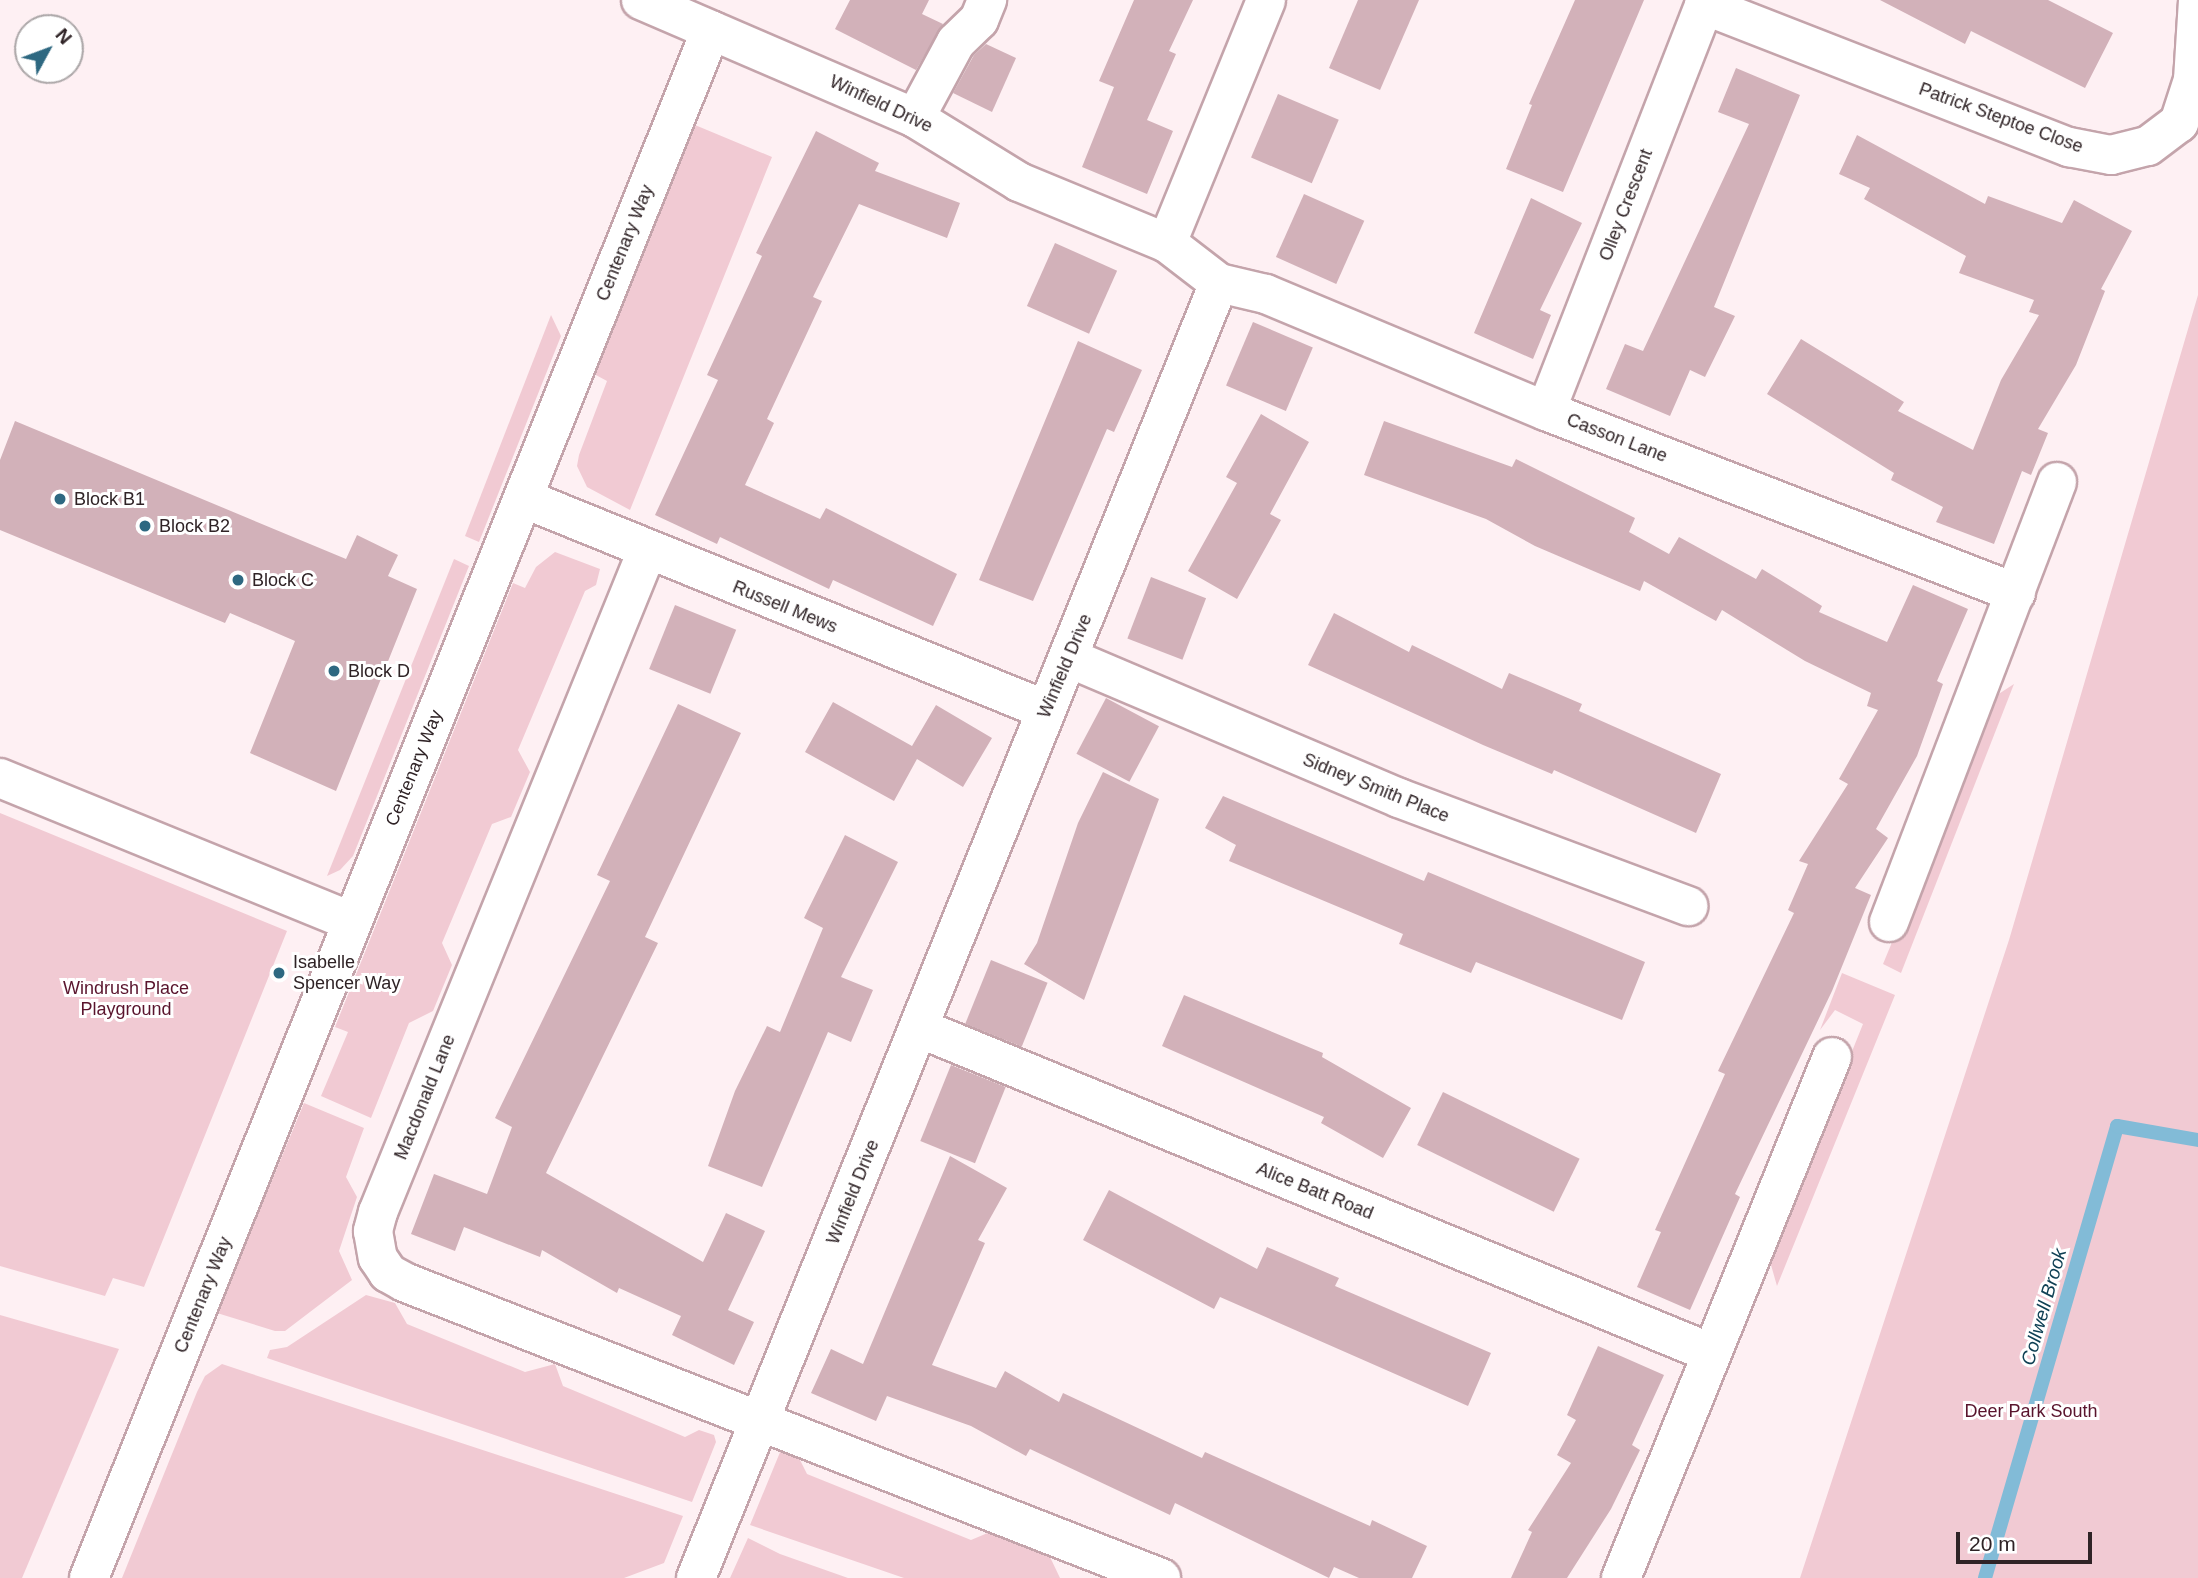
<!DOCTYPE html>
<html>
<head>
<meta charset="utf-8">
<style>
  body { margin:0 }
  #map { position:relative; width:2198px; height:1578px; overflow:hidden; background:#fef0f3; font-family:Helvetica,sans-serif }
  div>[style] { position:absolute }
  [style*='--x'] { left:calc(var(--x)*1px); top:calc(var(--y)*1px); width:calc(var(--w)*1px); rotate:calc(var(--a)*1deg) }
  .green>* { inset:0; background:#f1cad3 }
  .stream>* { height:14px; margin:-7px; padding:0 7px; transform-origin:7px; border-radius:7px; background:#82bbd7 }
  .building>* { inset:0; background:#d2b1b9; transform-origin:0 0 }
  .roads { filter:drop-shadow(2px 0 #c4a4ab) drop-shadow(-2px 0 #c4a4ab) drop-shadow(0 2px #c4a4ab) drop-shadow(0 -2px #c4a4ab) }
  .minor>* { height:38px; margin:-19px; padding:0 19px; transform-origin:19px; border-radius:19px; background:#fff }
  .dots>* { width:19px; height:19px; translate:-50% -50%; box-sizing:border-box; border:4px solid #fff; border-radius:50% }
  span { translate:-50% -50%; white-space:nowrap; text-align:center; line-height:1.15; -webkit-text-stroke:6px #fff; paint-order:stroke }
  .street-label { font-size:18px; color:#2f2326 }
  .poi-label { font-size:18px; color:#2f2326 }
  .left { translate:0 -50%; text-align:left }
  .park-label { font-size:18px; color:#59142d }
  .water-label { font-size:19px; color:#0f4054; font-style:italic }
  .north { position:absolute; left:14px; top:14px; width:70px; height:70px; box-sizing:border-box; background:#fff; border:2px solid #aca7a8; border-radius:50%; rotate:49deg; font-size:19px; font-weight:700; line-height:28px; text-align:center; color:#2f2326 }
  .north::after { content:''; display:block; margin:auto; width:24px; height:32px; background:#2e6881; clip-path:polygon(50% 0,100% 100%,50% 72%,0 100%) }
  .scale { position:absolute; left:1956px; top:1532px; width:136px; height:32px; box-sizing:border-box; border:4px solid #2f2326; border-top:0; padding-left:9px; font-size:21px; line-height:24px; white-space:nowrap; color:#2f2326; -webkit-text-stroke:5px #fff; paint-order:stroke }
</style>
</head>
<body>
<div id="map">
  <div class="green">
    <div style="clip-path:polygon(695px 125px,772px 157px,630px 510px,587px 487px,577px 466px,579px 455px,607px 381px,594px 374px)"></div>
    <div style="clip-path:polygon(2198px 295px,2198px 1578px,1800px 1578px,2009px 940px)"></div>
    <div style="clip-path:polygon(551px 315px,561px 336px,479px 542px,465px 536px)"></div>
    <div style="clip-path:polygon(555px 552px,600px 569px,596px 585px,585px 591px,518px 750px,530px 772px,511px 817px,492px 824px,442px 943px,452px 965px,433px 1011px,409px 1023px,371px 1118px,321px 1096px,348px 1032px,335px 1027px,513px 583px,525px 588px,536px 567px)"></div>
    <div style="clip-path:polygon(454px 559px,469px 566px,353px 856px,340px 870px,327px 876px)"></div>
    <div style="clip-path:polygon(2014px 684px,1901px 973px,1883px 964px,1994px 697px)"></div>
    <div style="clip-path:polygon(0 813px,287px 931px,144px 1287px,113px 1278px,105px 1296px,0 1266px)"></div>
    <div style="clip-path:polygon(1842px 973px,1895px 995px,1777px 1286px,1769px 1258px,1863px 1024px,1835px 1010px,1820px 1030px)"></div>
    <div style="clip-path:polygon(304px 1103px,364px 1128px,346px 1177px,357px 1197px,339px 1251px,352px 1280px,285px 1331px,275px 1331px,217px 1313px)"></div>
    <div style="clip-path:polygon(366px 1295px,395px 1303px,407px 1324px,525px 1372px,555px 1364px,563px 1386px,685px 1437px,699px 1430px,714px 1435px,716px 1442px,692px 1502px,267px 1358px,270px 1350px,287px 1347px)"></div>
    <div style="clip-path:polygon(0 1315px,119px 1349px,22px 1578px,0 1578px)"></div>
    <div style="clip-path:polygon(222px 1364px,249px 1373px,683px 1516px,664px 1563px,624px 1578px,122px 1578px,197px 1392px,205px 1376px)"></div>
    <div style="clip-path:polygon(783px 1445px,796px 1452px,807px 1474px,971px 1540px,990px 1532px,1050px 1557px,1060px 1578px,904px 1578px,750px 1525px)"></div>
    <div style="clip-path:polygon(748px 1538px,780px 1554px,848px 1578px,730px 1578px)"></div>
  </div>
  <div class="stream">
    <div style="--x:1985;--y:1578;--w:471;--a:-73.7"></div>
    <div style="--x:2117;--y:1126;--w:82;--a:9.8"></div>
  </div>
  <div class="building">
    <div style="clip-path:polygon(850px 0,929px 0,922px 14px,943px 24px,916px 70px,835px 29px)"></div>
    <div style="clip-path:polygon(1134px 0,1193px 0,1169px 51px,1176px 54px,1147px 120px,1173px 131px,1147px 194px,1082px 167px,1114px 87px,1099px 81px)"></div>
    <div style="clip-path:polygon(1358px 0,1419px 0,1380px 90px,1329px 68px)"></div>
    <div style="clip-path:polygon(1575px 0,1644px 0,1563px 192px,1506px 169px,1532px 105px,1529px 104px)"></div>
    <div style="clip-path:polygon(1880px 0,2048px 0,2113px 33px,2085px 88px,1971px 31px,1965px 44px)"></div>
    <div style="clip-path:polygon(986px 44px,1016px 58px,992px 112px,953px 93px,974px 55px)"></div>
    <div style="clip-path:polygon(1736px 68px,1800px 95px,1714px 307px,1735px 316px,1705px 377px,1690px 370px,1670px 416px,1606px 389px,1625px 344px,1643px 351px,1749px 124px,1718px 112px)"></div>
    <div style="left:1278px;top:94px;width:66px;height:69px;rotate:23deg"></div>
    <div style="clip-path:polygon(816px 131px,879px 163px,875px 171px,960px 203px,947px 238px,859px 204px,813px 297px,822px 301px,767px 419px,774px 423px,745px 485px,820px 519px,826px 508px,957px 574px,933px 626px,833px 580px,829px 589px,720px 537px,717px 544px,655px 515px,718px 380px,707px 375px,762px 256px,756px 253px)"></div>
    <div style="clip-path:polygon(1857px 135px,1985px 204px,1988px 196px,2062px 223px,2074px 200px,2132px 231px,2101px 289px,2105px 291px,2076px 365px,2038px 429px,2048px 433px,2031px 475px,2022px 471px,1994px 544px,1936px 522px,1943px 507px,1891px 480px,1894px 473px,1767px 394px,1801px 339px,1904px 402px,1898px 411px,1973px 450px,2001px 380px,2039px 315px,2029px 312px,2034px 300px,1959px 273px,1966px 256px,1864px 199px,1870px 188px,1839px 174px)"></div>
    <div style="left:1304px;top:194px;width:66px;height:69px;rotate:24deg"></div>
    <div style="clip-path:polygon(1531px 198px,1582px 223px,1540px 310px,1551px 315px,1533px 359px,1474px 333px)"></div>
    <div style="left:1055px;top:243px;width:68px;height:69px;rotate:24deg"></div>
    <div style="left:1253px;top:322px;width:65px;height:69px;rotate:23deg"></div>
    <div style="clip-path:polygon(1078px 341px,1142px 370px,1114px 432px,1107px 429px,1033px 601px,979px 580px)"></div>
    <div style="clip-path:polygon(1261px 414px,1309px 442px,1270px 514px,1281px 520px,1237px 599px,1188px 571px,1237px 483px,1226px 477px)"></div>
    <div style="clip-path:polygon(15px 421px,346px 559px,357px 535px,398px 555px,388px 576px,417px 589px,336px 791px,250px 753px,295px 641px,230px 613px,225px 623px,0 530px,0 460px)"></div>
    <div style="clip-path:polygon(1384px 421px,1512px 467px,1516px 459px,1635px 518px,1629px 532px,1669px 554px,1679px 537px,1756px 579px,1762px 569px,1822px 606px,1819px 612px,1887px 642px,1913px 585px,1968px 609px,1937px 681px,1943px 684px,1917px 756px,1876px 829px,1888px 838px,1855px 888px,1871px 895px,1832px 991px,1735px 1194px,1740px 1197px,1690px 1310px,1637px 1287px,1661px 1232px,1655px 1230px,1725px 1074px,1718px 1071px,1794px 913px,1788px 910px,1808px 864px,1799px 861px,1848px 784px,1839px 779px,1878px 710px,1867px 706px,1871px 693px,1805px 661px,1722px 610px,1716px 621px,1644px 581px,1640px 591px,1535px 546px,1486px 519px,1364px 475px)"></div>
    <div style="left:1151px;top:577px;width:59px;height:66px;rotate:21deg"></div>
    <div style="left:675px;top:605px;width:66px;height:69px;rotate:22deg"></div>
    <div style="clip-path:polygon(1334px 613px,1409px 652px,1412px 645px,1502px 689px,1509px 673px,1582px 704px,1579px 711px,1721px 774px,1696px 833px,1554px 770px,1552px 774px,1483px 745px,1308px 665px)"></div>
    <div style="left:1106px;top:698px;width:60px;height:63px;rotate:28deg"></div>
    <div style="clip-path:polygon(833px 702px,912px 746px,936px 705px,992px 738px,963px 787px,917px 759px,894px 801px,805px 752px)"></div>
    <div style="clip-path:polygon(678px 704px,741px 733px,645px 937px,658px 943px,546px 1173px,703px 1262px,726px 1213px,765px 1231px,728px 1310px,754px 1322px,734px 1365px,672px 1335px,681px 1316px,619px 1288px,617px 1293px,542px 1250px,540px 1257px,464px 1227px,455px 1251px,411px 1234px,434px 1174px,487px 1194px,512px 1127px,495px 1118px,610px 881px,597px 875px)"></div>
    <div style="clip-path:polygon(1103px 772px,1159px 799px,1084px 1000px,1024px 964px,1037px 943px,1078px 823px)"></div>
    <div style="clip-path:polygon(1223px 796px,1424px 881px,1428px 872px,1645px 962px,1622px 1020px,1476px 962px,1471px 973px,1399px 944px,1403px 934px,1229px 861px,1236px 845px,1205px 828px)"></div>
    <div style="clip-path:polygon(845px 835px,898px 862px,841px 977px,873px 990px,851px 1042px,828px 1032px,762px 1187px,708px 1166px,735px 1091px,767px 1026px,780px 1032px,823px 928px,804px 918px)"></div>
    <div style="left:991px;top:960px;width:61px;height:69px;rotate:22deg"></div>
    <div style="clip-path:polygon(1184px 995px,1323px 1053px,1322px 1057px,1411px 1108px,1383px 1158px,1321px 1123px,1324px 1117px,1162px 1046px)"></div>
    <div style="left:951px;top:1065px;width:59px;height:82px;rotate:22deg"></div>
    <div style="left:1443px;top:1092px;width:152px;height:59px;rotate:26deg"></div>
    <div style="clip-path:polygon(950px 1156px,1007px 1188px,978px 1240px,985px 1243px,932px 1365px,996px 1388px,1005px 1371px,1059px 1402px,1063px 1393px,1202px 1458px,1205px 1452px,1370px 1526px,1372px 1520px,1427px 1546px,1412px 1578px,1359px 1578px,1334px 1567px,1329px 1578px,1175px 1503px,1170px 1515px,1030px 1449px,1026px 1456px,971px 1426px,887px 1396px,876px 1421px,811px 1393px,831px 1349px,863px 1364px)"></div>
    <div style="clip-path:polygon(1109px 1190px,1257px 1269px,1267px 1247px,1339px 1278px,1335px 1286px,1491px 1353px,1468px 1406px,1220px 1297px,1214px 1309px,1083px 1240px)"></div>
    <div style="clip-path:polygon(1598px 1346px,1664px 1375px,1632px 1445px,1640px 1450px,1611px 1509px,1567px 1578px,1511px 1578px,1532px 1532px,1528px 1530px,1571px 1463px,1557px 1455px,1576px 1420px,1567px 1415px)"></div>
  </div>
  <div class="roads">
    <div class="minor">
      <div style="--x:641;--y:0;--w:298;--a:23.3"></div>
      <div style="--x:915;--y:118;--w:122;--a:31.6"></div>
      <div style="--x:1019;--y:182;--w:160;--a:22.4"></div>
      <div style="--x:1167;--y:243;--w:66;--a:37.6"></div>
      <div style="--x:1219;--y:283;--w:48;--a:13.2"></div>
      <div style="--x:1266;--y:294;--w:303;--a:22.7"></div>
      <div style="--x:1546;--y:411;--w:504;--a:21.17"></div>
      <div style="--x:1704;--y:5;--w:392;--a:21.3"></div>
      <div style="--x:2069;--y:147;--w:43;--a:10.8"></div>
      <div style="--x:2111;--y:155;--w:38;--a:-14"></div>
      <div style="--x:2148;--y:146;--w:39;--a:-37"></div>
      <div style="--x:2179;--y:123;--w:45;--a:-72"></div>
      <div style="--x:2193;--y:80;--w:80;--a:-86.4"></div>
      <div style="--x:915;--y:118;--w:86;--a:-61.7"></div>
      <div style="--x:956;--y:42;--w:32;--a:-44"></div>
      <div style="--x:979;--y:20;--w:22;--a:-68"></div>
      <div style="--x:1167;--y:243;--w:262;--a:-67.8"></div>
      <div style="--x:1546;--y:411;--w:441;--a:-68.7"></div>
      <div style="--x:525;--y:499;--w:562;--a:22.05"></div>
      <div style="--x:647;--y:551;--w:714;--a:112.14"></div>
      <div style="--x:378;--y:1212;--w:20;--a:105"></div>
      <div style="--x:373;--y:1231;--w:27;--a:80"></div>
      <div style="--x:378;--y:1258;--w:18;--a:56"></div>
      <div style="--x:388;--y:1273;--w:18;--a:29"></div>
      <div style="--x:404;--y:1282;--w:813;--a:21.36"></div>
      <div style="--x:1069;--y:658;--w:358;--a:23"></div>
      <div style="--x:1399;--y:798;--w:309;--a:20.5"></div>
      <div style="--x:0;--y:778;--w:379;--a:22.2"></div>
      <div style="--x:1889;--y:922;--w:471;--a:-69.1"></div>
      <div style="--x:919;--y:1028;--w:856;--a:22.31"></div>
      <div style="--x:89;--y:1578;--w:1668;--a:-68.11"></div>
      <div style="--x:696;--y:1578;--w:1397;--a:-68.01"></div>
      <div style="--x:1621;--y:1578;--w:562;--a:-67.95"></div>
    </div>
  </div>
  <div class="dots">
    <div style="left:60px;top:499px;background:#2e6881"></div>
    <div style="left:145px;top:526px;background:#2e6881"></div>
    <div style="left:238px;top:580px;background:#2e6881"></div>
    <div style="left:334px;top:671px;background:#2e6881"></div>
    <div style="left:279px;top:973px;background:#2e6881"></div>
  </div>
  <div class="street-label">
    <span style="left:881px;top:104px;rotate:25deg">Winfield Drive</span>
    <span style="left:2001px;top:118px;rotate:20deg">Patrick Steptoe Close</span>
    <span style="left:1626px;top:205px;rotate:-69deg">Olley Crescent</span>
    <span style="left:625px;top:243px;rotate:-68deg">Centenary Way</span>
    <span style="left:1617px;top:438px;rotate:21deg">Casson Lane</span>
    <span style="left:785px;top:607px;rotate:22deg">Russell Mews</span>
    <span style="left:1065px;top:666px;rotate:-67deg">Winfield Drive</span>
    <span style="left:414px;top:768px;rotate:-68deg">Centenary Way</span>
    <span style="left:1376px;top:788px;rotate:22deg">Sidney Smith Place</span>
    <span style="left:425px;top:1097px;rotate:-68deg">Macdonald Lane</span>
    <span style="left:1315px;top:1191px;rotate:22deg">Alice Batt Road</span>
    <span style="left:853px;top:1192px;rotate:-68deg">Winfield Drive</span>
    <span style="left:203px;top:1295px;rotate:-68deg">Centenary Way</span>
  </div>
  <div class="poi-label">
    <span class="left" style="left:74px;top:499px">Block B1</span>
    <span class="left" style="left:159px;top:526px">Block B2</span>
    <span class="left" style="left:252px;top:580px">Block C</span>
    <span class="left" style="left:348px;top:671px">Block D</span>
    <span class="left" style="left:293px;top:973px">Isabelle<br>Spencer Way</span>
  </div>
  <div class="park-label">
    <span style="left:126px;top:999px">Windrush Place<br>Playground</span>
    <span style="left:2031px;top:1411px">Deer Park South</span>
  </div>
  <div class="water-label">
    <span style="left:2044px;top:1307px;rotate:-74deg">Collwell Brook</span>
  </div>
  <div class="north">N</div>
  <div class="scale">20 m</div>
</div>
</body>
</html>
